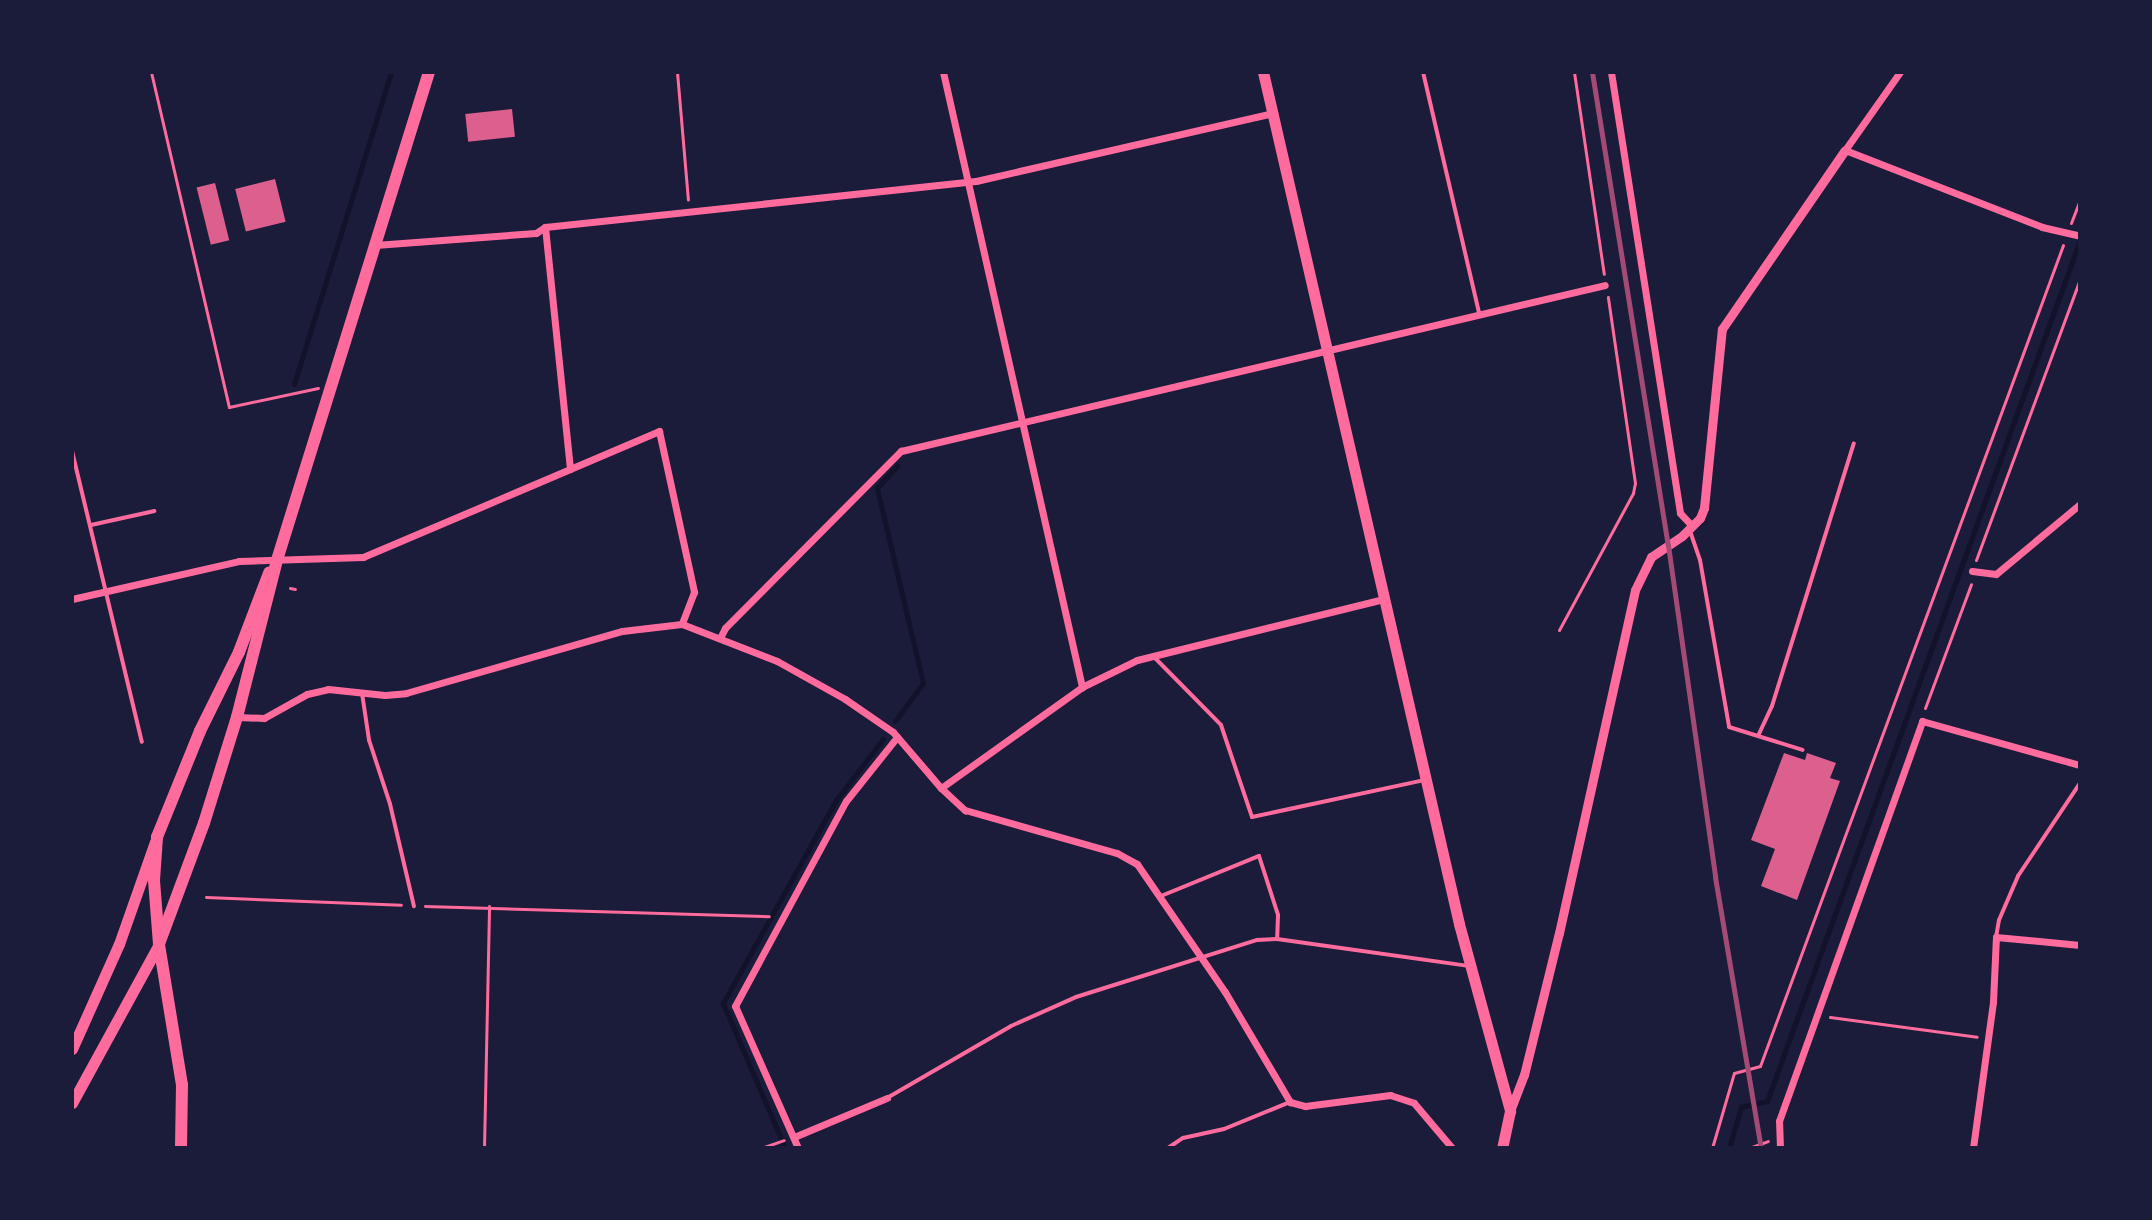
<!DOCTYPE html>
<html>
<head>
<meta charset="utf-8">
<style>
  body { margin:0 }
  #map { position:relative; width:2152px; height:1220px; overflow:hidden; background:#1b1b3a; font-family:Figtree,sans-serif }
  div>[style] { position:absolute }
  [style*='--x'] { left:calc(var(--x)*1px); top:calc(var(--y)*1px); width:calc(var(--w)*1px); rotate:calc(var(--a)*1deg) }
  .stream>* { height:5px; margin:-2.5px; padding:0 2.5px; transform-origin:2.5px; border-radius:2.5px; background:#12122b }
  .building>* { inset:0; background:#dd5f8e; transform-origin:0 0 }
  .path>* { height:3px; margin:-1.5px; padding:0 1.5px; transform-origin:1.5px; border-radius:1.5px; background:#ff6b9d }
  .service>* { height:4px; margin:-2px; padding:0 2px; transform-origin:2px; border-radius:2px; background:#ff6b9d }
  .minor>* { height:7px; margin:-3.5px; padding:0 3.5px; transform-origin:3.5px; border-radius:3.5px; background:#ff6b9d }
  .tertiary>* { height:9px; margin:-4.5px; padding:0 4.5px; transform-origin:4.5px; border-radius:4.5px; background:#ff6b9d }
  .secondary>* { height:11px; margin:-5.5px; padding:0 5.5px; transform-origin:5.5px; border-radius:5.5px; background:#ff6b9d }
  .primary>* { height:12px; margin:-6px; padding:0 6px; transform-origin:6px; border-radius:6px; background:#ff6b9d }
  .rail>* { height:5px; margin:-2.5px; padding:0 2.5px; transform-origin:2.5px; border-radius:2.5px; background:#a44b75 }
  span { translate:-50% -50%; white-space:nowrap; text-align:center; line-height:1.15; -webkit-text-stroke:8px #1b1b3a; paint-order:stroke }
  .frame { position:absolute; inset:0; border:74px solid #1b1b3a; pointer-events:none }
</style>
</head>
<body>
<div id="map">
  <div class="stream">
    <div style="--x:294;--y:384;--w:327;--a:-72.7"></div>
    <div style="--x:895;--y:721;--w:47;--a:-53.6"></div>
    <div style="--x:923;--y:683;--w:200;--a:-103.3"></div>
    <div style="--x:877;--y:488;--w:30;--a:-48"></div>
    <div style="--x:785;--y:1148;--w:158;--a:-113.2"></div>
    <div style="--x:723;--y:1003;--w:232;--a:-60.9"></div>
    <div style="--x:836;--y:800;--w:77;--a:-52.4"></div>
    <div style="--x:1729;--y:1148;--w:43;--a:-73.7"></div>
    <div style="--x:1741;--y:1107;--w:27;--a:-13"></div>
    <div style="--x:1767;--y:1101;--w:916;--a:-70.02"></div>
  </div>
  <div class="building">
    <div style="left:512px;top:109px;width:28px;height:47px;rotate:84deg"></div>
    <div style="left:275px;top:179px;width:44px;height:41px;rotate:76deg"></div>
    <div style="left:215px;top:183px;width:59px;height:19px;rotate:76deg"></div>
    <div style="clip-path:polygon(1784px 753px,1805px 760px,1807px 753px,1836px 763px,1830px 778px,1840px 781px,1797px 900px,1761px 886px,1775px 849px,1751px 840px)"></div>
  </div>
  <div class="path">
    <div style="--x:151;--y:72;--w:344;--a:76.9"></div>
    <div style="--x:229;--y:407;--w:91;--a:-12.1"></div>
    <div style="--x:677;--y:72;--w:128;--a:85.1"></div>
    <div style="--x:1574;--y:72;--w:204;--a:81.6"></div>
    <div style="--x:2071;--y:223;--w:26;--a:-69"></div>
    <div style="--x:1976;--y:560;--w:300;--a:-69.7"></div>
    <div style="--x:290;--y:588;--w:5;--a:11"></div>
    <div style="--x:1559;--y:630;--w:156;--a:-61.6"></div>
    <div style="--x:1633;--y:493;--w:10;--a:-79"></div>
    <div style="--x:1635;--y:483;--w:188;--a:-98.3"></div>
    <div style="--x:1925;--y:708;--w:132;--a:-69.6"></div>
    <div style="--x:206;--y:897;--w:195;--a:2.3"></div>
    <div style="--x:425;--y:906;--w:344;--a:1.7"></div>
    <div style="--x:1830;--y:1017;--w:148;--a:7.7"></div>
    <div style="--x:484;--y:1148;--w:242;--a:-88.8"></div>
    <div style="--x:761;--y:1148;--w:24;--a:-19"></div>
    <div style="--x:1712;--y:1148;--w:78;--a:-73.7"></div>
    <div style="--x:1734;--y:1073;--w:27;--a:-15"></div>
    <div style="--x:1760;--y:1066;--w:875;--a:-69.74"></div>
    <div style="--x:1749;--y:1148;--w:20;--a:-20"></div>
  </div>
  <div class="service">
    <div style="--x:1423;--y:72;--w:247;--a:76.9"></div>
    <div style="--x:72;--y:451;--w:299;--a:76.5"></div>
    <div style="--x:91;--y:525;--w:65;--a:-12.5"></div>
    <div style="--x:1690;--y:531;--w:31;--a:71"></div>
    <div style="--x:1700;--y:560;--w:169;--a:80.1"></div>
    <div style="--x:1729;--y:727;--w:77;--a:17.3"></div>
    <div style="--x:1155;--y:658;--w:94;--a:45.4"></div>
    <div style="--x:1221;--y:725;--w:97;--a:71.4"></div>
    <div style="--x:1252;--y:817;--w:176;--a:-12.1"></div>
    <div style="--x:362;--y:693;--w:48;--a:81.5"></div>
    <div style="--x:369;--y:740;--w:67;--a:71.8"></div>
    <div style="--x:390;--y:804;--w:105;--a:76.8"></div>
    <div style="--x:1758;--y:736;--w:33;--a:-65"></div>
    <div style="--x:1772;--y:706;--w:275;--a:-72.7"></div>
    <div style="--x:1161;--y:896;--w:106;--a:-22.2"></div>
    <div style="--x:1259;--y:856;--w:62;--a:72.1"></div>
    <div style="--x:1278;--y:915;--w:24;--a:92"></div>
    <div style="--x:1996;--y:937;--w:17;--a:-80"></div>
    <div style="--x:1999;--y:920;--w:48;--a:-66.6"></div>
    <div style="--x:2018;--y:876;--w:112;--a:-56.3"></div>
    <div style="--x:887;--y:1098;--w:143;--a:-30.1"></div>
    <div style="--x:1011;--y:1026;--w:71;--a:-24"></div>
    <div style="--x:1076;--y:997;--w:190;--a:-17.5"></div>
    <div style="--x:1257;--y:940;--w:20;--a:-3"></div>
    <div style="--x:1277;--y:939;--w:193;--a:8"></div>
    <div style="--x:1168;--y:1148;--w:18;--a:-34"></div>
    <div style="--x:1183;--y:1138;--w:42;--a:-12.4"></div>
    <div style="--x:1224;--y:1129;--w:71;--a:-22.2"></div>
  </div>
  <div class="minor">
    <div style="--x:943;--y:72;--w:631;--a:77.26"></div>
    <div style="--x:1611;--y:72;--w:446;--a:81.1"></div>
    <div style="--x:1680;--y:513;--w:18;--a:47"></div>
    <div style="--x:1900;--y:72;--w:95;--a:125.2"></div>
    <div style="--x:1845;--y:150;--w:212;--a:21.3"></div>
    <div style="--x:2042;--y:227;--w:39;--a:13"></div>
    <div style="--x:545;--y:227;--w:243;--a:84.1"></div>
    <div style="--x:570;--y:469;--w:97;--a:-23.1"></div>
    <div style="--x:659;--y:431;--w:165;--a:77.7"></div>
    <div style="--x:694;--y:592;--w:34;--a:111"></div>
    <div style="--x:375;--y:245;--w:161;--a:-4.3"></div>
    <div style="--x:536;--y:233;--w:11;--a:-34"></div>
    <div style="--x:545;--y:227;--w:433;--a:-6.1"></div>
    <div style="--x:976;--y:181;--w:306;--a:-12.9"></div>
    <div style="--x:1972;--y:571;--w:24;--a:7"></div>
    <div style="--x:1996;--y:574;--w:109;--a:-39.8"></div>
    <div style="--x:72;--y:599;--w:171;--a:-12.8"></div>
    <div style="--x:239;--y:561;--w:124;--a:-1.8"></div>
    <div style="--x:363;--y:557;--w:225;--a:-23"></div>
    <div style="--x:720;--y:638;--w:11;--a:-63"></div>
    <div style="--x:725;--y:628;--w:250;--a:-45.2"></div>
    <div style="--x:901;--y:451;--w:723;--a:-13.27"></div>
    <div style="--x:237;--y:717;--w:27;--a:2"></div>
    <div style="--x:264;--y:718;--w:49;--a:-29.2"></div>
    <div style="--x:307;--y:694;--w:22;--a:-13"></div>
    <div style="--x:328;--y:689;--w:57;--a:6"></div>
    <div style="--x:385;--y:695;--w:21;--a:-5"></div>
    <div style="--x:406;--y:693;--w:225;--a:-16"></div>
    <div style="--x:622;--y:631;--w:60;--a:-6.7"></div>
    <div style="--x:682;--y:624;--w:102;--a:21.3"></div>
    <div style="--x:777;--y:661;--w:78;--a:29.2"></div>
    <div style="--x:845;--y:699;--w:58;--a:34.5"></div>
    <div style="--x:893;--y:732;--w:74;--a:49.4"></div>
    <div style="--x:941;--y:788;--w:33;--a:43"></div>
    <div style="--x:965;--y:810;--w:158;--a:15.8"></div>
    <div style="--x:1117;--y:853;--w:23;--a:29"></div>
    <div style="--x:1137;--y:864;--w:155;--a:55.5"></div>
    <div style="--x:1225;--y:992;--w:128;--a:59.4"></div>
    <div style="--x:1290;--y:1102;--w:16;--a:15"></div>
    <div style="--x:1305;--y:1106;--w:86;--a:-7.4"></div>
    <div style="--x:1390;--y:1095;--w:25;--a:18"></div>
    <div style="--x:1414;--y:1103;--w:59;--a:49.8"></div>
    <div style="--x:941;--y:788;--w:173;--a:-35.6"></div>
    <div style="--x:1082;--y:687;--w:61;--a:-26.1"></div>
    <div style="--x:1137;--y:660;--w:254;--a:-13.9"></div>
    <div style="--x:794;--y:1137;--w:101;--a:-22.8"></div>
    <div style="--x:798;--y:1148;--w:155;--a:-113.9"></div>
    <div style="--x:735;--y:1006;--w:233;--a:-61.6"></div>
    <div style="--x:846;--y:801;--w:82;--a:-51.4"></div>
    <div style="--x:1780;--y:1148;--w:27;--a:-92"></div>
    <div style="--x:1779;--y:1121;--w:425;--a:-70.3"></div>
    <div style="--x:1922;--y:721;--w:164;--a:15.6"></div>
    <div style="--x:1973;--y:1148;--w:147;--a:-82.2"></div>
    <div style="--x:1993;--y:1002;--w:65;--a:-87.4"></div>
    <div style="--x:1996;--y:937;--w:84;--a:5.4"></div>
  </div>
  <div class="tertiary">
    <div style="--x:1510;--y:1111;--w:39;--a:-69"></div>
    <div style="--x:1524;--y:1075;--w:146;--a:-76.2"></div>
    <div style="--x:1559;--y:933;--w:351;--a:-77.5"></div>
    <div style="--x:1635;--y:590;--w:37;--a:-64"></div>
    <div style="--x:1651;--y:557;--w:37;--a:-34"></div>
    <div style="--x:1682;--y:536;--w:25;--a:-45"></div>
    <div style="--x:1700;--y:518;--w:11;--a:-68"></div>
    <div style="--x:1704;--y:508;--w:180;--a:-84.3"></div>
    <div style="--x:1722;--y:329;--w:217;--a:-55.5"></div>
  </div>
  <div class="secondary">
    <div style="--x:1263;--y:72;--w:874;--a:77.04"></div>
    <div style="--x:1459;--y:924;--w:194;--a:74.7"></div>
    <div style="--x:1510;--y:1111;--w:38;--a:102"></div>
    <div style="--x:72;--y:1049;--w:115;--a:-65.9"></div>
    <div style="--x:119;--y:944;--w:108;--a:-70.6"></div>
    <div style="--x:72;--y:1103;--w:181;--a:-61.3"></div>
  </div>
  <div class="primary">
    <div style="--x:159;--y:944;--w:129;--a:-69.6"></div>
    <div style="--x:204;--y:823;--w:111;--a:-72.7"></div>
    <div style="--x:237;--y:717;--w:162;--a:-75.7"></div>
    <div style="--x:277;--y:560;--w:511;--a:-72.7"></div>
    <div style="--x:181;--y:1148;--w:63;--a:-89.1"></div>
    <div style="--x:182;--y:1085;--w:143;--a:-99.3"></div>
    <div style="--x:159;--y:944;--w:64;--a:-94.5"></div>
    <div style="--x:154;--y:880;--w:43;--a:-86"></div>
    <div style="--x:157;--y:837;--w:114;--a:-67.9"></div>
    <div style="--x:200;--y:731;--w:88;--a:-63.7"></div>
    <div style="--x:239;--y:652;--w:85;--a:-69.2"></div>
  </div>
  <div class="rail">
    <div style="--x:1592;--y:72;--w:479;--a:80.9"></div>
    <div style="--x:1668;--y:545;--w:335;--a:81.9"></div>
    <div style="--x:1715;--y:877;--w:275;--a:80.4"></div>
  </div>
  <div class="frame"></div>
</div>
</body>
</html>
